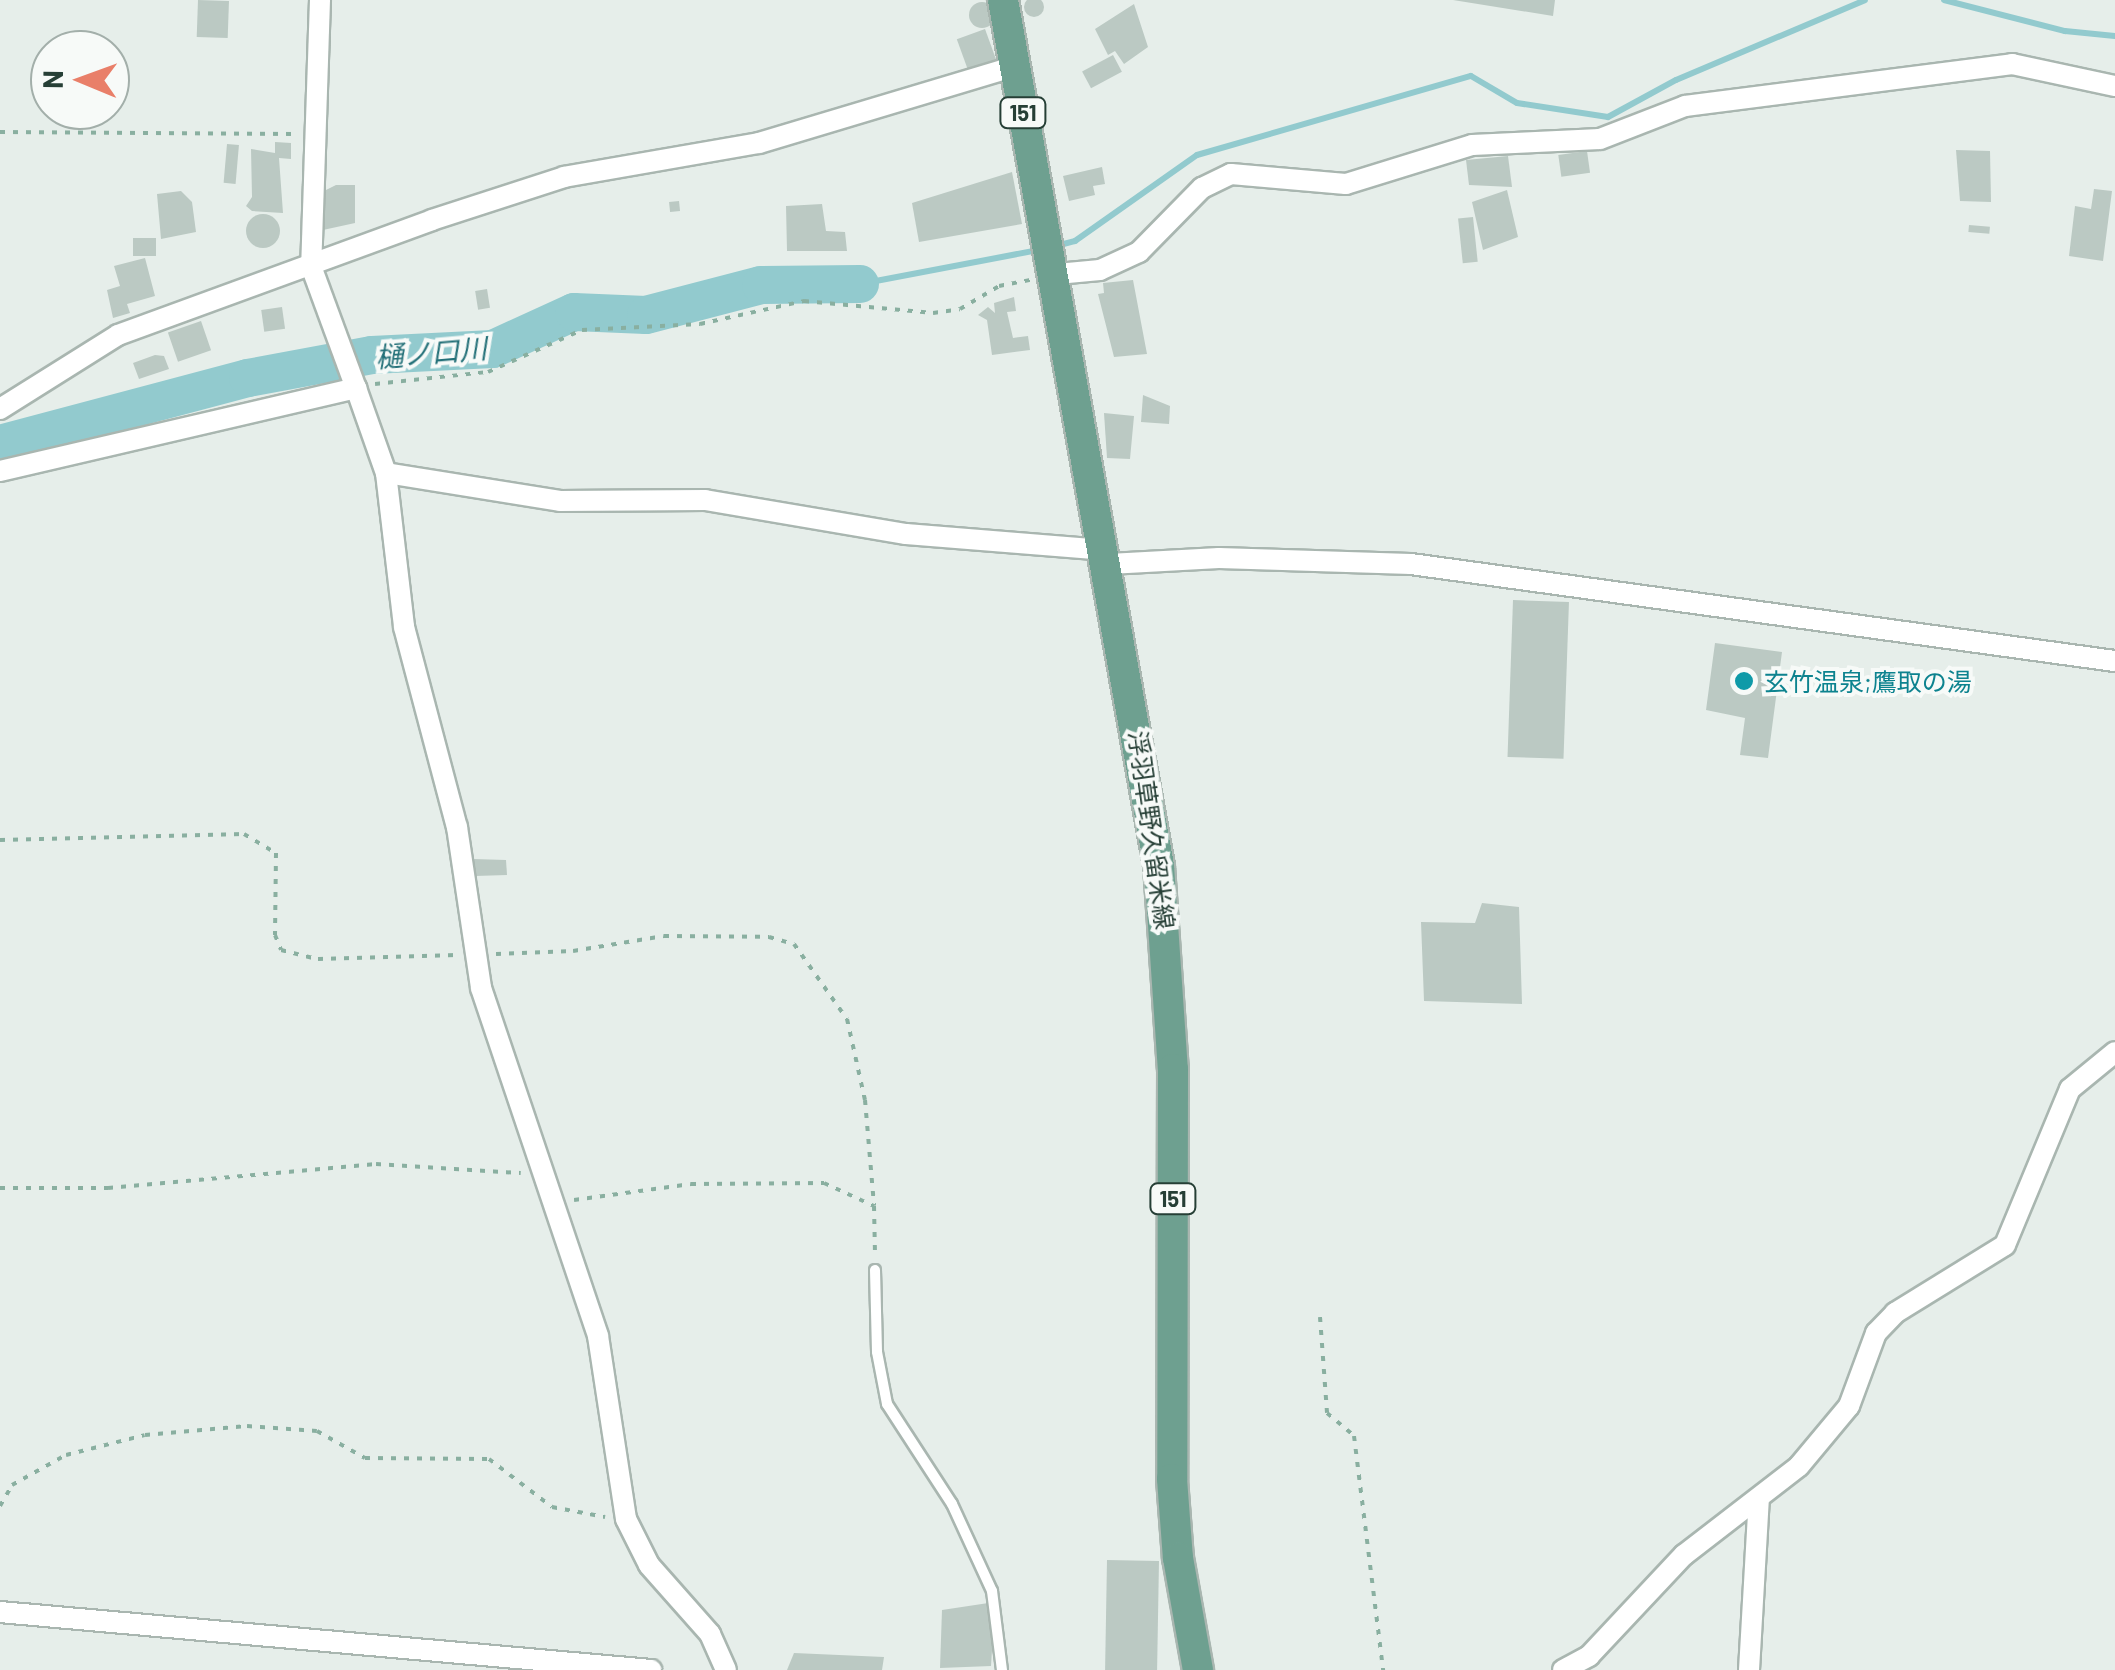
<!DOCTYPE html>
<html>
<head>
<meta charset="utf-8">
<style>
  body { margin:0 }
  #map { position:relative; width:2115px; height:1670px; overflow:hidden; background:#e6eeea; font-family:Barlow,"Noto Sans JP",sans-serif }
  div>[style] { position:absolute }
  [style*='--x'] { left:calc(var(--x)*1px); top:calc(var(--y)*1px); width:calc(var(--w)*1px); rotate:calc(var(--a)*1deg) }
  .stream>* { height:6px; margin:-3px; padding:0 3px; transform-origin:3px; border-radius:3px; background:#92cace }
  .river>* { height:38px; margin:-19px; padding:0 19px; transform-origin:19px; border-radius:19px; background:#92cace }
  .building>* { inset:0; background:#bbc9c3; transform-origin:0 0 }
  .round { border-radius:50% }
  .path>* { height:4px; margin-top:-2px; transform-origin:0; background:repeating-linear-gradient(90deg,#89afa0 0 5px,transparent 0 13px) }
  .roads { filter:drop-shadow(2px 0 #a9b6b0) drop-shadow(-2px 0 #a9b6b0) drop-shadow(0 2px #a9b6b0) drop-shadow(0 -2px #a9b6b0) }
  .lane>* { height:10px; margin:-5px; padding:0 5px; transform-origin:5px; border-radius:5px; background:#fff }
  .street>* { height:20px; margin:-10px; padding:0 10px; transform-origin:10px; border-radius:10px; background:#fff }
  .primary>* { height:30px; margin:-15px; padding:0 15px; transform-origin:15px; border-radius:15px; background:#6ea090 }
  .dots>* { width:28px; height:28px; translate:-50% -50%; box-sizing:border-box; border:5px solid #f7faf8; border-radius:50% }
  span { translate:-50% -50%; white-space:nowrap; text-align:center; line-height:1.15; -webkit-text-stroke:8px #f7faf8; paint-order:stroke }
  .shield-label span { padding:2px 8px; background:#f7faf8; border:2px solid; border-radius:8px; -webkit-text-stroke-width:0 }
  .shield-label { font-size:22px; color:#263f36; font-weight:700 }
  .culture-label { font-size:25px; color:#0d838f }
  .left { translate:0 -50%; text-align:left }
  .street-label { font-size:25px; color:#263f36 }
  .water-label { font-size:28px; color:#237078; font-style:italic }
  .north { position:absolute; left:30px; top:30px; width:100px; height:100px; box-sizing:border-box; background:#f7faf8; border:2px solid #a3afaa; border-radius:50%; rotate:271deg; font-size:28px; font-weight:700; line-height:40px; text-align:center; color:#263f36 }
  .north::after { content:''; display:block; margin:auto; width:35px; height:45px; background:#e97f69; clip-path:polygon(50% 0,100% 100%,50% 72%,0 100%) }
</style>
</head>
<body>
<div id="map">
  <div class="stream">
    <div style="--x:1944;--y:0;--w:125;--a:14.4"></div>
    <div style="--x:2065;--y:31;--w:50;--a:5.7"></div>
    <div style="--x:1056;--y:246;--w:20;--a:-15"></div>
    <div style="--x:1075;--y:241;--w:149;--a:-35.2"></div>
    <div style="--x:1197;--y:155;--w:285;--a:-16.1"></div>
    <div style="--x:1471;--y:76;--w:53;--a:30.4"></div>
    <div style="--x:1517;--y:103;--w:92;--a:8.7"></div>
    <div style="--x:1608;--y:117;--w:77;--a:-28.6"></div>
    <div style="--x:1676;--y:80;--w:205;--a:-22.9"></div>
    <div style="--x:860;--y:284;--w:182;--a:-10.8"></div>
  </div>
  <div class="river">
    <div style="--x:0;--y:444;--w:257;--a:-14.9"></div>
    <div style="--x:248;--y:378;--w:126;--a:-10.5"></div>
    <div style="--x:372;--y:355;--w:121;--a:-2.8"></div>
    <div style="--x:493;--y:349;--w:89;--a:-24.6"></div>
    <div style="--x:574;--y:312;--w:72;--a:2.4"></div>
    <div style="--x:646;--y:315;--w:119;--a:-14.6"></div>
    <div style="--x:761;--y:285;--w:99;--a:-0.6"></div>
  </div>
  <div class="building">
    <div class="round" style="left:1024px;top:-3px;width:20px;height:20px"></div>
    <div style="left:198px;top:0;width:31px;height:37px;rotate:2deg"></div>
    <div style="clip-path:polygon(1453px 0,1555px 0,1553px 16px)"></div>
    <div class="round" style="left:969px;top:2px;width:26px;height:26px"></div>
    <div style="clip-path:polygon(1134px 4px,1148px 47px,1124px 64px,1115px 51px,1108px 55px,1095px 29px)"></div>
    <div style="left:985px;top:29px;width:38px;height:30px;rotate:70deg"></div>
    <div style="left:1113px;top:55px;width:19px;height:35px;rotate:62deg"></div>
    <div style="clip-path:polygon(275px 142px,291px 143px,291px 159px,279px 158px,283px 213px,252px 211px,246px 206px,252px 197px,251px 149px,275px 153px)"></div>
    <div style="left:227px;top:144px;width:12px;height:39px;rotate:5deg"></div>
    <div style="clip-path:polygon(1956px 150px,1990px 151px,1991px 202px,1960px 201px)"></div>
    <div style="left:1587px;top:151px;width:22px;height:29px;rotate:82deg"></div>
    <div style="clip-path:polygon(1508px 156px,1512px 187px,1469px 185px,1466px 160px)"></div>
    <div style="clip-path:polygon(1102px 167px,1105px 184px,1093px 186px,1095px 195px,1069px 201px,1063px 176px)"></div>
    <div style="clip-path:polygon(1012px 172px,1022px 224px,919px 242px,912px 203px)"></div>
    <div style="clip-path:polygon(336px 185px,355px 185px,355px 223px,323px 230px,324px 191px)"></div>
    <div style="clip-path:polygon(2094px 189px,2112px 191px,2103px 261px,2069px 256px,2075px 206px,2091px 209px)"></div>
    <div style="clip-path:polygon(1507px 190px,1518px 237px,1483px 250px,1472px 202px)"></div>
    <div style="clip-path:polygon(181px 191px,192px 202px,196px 232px,161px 239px,157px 194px)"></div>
    <div style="left:679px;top:201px;width:10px;height:10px;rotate:84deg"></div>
    <div style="clip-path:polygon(822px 204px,826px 231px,845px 232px,847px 251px,787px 251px,786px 206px)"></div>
    <div class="round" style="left:246px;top:214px;width:34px;height:34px"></div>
    <div style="left:1473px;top:217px;width:45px;height:15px;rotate:84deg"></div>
    <div style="left:1969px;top:225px;width:21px;height:7px;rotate:5deg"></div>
    <div style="left:133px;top:238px;width:23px;height:18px"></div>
    <div style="clip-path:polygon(145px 258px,155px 296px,127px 304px,130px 313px,113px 318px,107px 290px,120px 286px,114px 266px)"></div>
    <div style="clip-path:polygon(1133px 280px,1147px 354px,1114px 357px,1098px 294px,1104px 293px,1103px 283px)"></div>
    <div style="left:487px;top:289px;width:19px;height:12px;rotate:81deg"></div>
    <div style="clip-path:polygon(1014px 297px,1016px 311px,1007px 312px,1013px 338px,1028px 336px,1030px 350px,992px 355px,987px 320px,978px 315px,988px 307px,995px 313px,994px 303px)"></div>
    <div style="left:282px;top:307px;width:22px;height:21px;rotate:82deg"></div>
    <div style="left:201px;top:321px;width:31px;height:35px;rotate:71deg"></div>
    <div style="clip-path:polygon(155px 355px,164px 356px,169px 369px,139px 379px,133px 363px)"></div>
    <div style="clip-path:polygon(1143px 395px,1170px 406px,1169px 424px,1141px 422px)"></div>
    <div style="clip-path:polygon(1104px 413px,1134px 416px,1130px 459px,1107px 458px)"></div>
    <div style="left:1513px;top:600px;width:56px;height:157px;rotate:2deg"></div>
    <div style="clip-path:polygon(1715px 643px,1782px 652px,1768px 758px,1740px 755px,1745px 718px,1706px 710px)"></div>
    <div style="clip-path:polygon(473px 859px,506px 860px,507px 875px,475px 876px)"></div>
    <div style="clip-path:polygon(1482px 903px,1519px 907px,1522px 1004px,1424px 1001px,1421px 922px,1475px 923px)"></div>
    <div style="left:1107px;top:1560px;width:52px;height:111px;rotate:1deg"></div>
    <div style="clip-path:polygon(995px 1602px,991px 1666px,940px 1668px,942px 1610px)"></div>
    <div style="clip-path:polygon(794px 1653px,884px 1657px,882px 1670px,787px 1670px)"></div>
  </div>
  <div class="path">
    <div style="--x:0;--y:132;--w:296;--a:0.4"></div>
    <div style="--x:375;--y:384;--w:114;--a:-6.1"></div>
    <div style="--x:488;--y:372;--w:103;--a:-24.1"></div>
    <div style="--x:582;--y:330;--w:118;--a:-2.9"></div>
    <div style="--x:700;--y:324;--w:107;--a:-12.5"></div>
    <div style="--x:804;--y:301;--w:130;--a:5.3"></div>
    <div style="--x:933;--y:313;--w:27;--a:-8"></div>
    <div style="--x:960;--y:309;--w:45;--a:-30.5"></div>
    <div style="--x:999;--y:286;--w:32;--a:-11"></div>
    <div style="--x:0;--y:840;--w:244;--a:-1.4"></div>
    <div style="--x:244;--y:834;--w:37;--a:31"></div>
    <div style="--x:276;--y:853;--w:82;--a:90.7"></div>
    <div style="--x:275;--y:935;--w:16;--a:68"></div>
    <div style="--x:281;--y:950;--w:38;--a:14"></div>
    <div style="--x:318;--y:959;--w:139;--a:-1.6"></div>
    <div style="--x:496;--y:954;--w:77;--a:-2.2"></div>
    <div style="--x:573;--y:951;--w:92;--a:-9.4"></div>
    <div style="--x:664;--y:936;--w:105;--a:0.5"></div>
    <div style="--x:769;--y:937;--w:26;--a:16"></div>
    <div style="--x:794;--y:944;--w:92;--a:54.8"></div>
    <div style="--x:847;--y:1019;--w:83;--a:77.5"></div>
    <div style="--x:865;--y:1100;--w:106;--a:85.1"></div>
    <div style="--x:0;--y:1188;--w:108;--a:0"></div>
    <div style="--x:108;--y:1188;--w:269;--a:-5.1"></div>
    <div style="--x:376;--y:1164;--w:145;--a:3.6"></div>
    <div style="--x:574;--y:1200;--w:118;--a:-7.8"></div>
    <div style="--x:691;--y:1184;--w:133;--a:-0.4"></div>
    <div style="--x:824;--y:1183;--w:55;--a:24.7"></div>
    <div style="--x:874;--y:1206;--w:49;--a:88.8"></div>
    <div style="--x:1320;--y:1317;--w:96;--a:85.8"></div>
    <div style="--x:1327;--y:1413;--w:35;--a:40"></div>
    <div style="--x:1354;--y:1436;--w:236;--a:82.9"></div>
    <div style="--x:0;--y:1506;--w:24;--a:-60"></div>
    <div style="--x:12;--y:1485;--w:62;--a:-29.1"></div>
    <div style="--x:66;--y:1455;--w:81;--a:-14.2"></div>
    <div style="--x:145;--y:1435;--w:102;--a:-5"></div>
    <div style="--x:247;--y:1426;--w:70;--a:4.1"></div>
    <div style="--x:317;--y:1431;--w:55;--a:29.4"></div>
    <div style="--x:365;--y:1458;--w:124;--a:0.5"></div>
    <div style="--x:489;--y:1459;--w:79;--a:37.3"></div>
    <div style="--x:552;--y:1507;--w:54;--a:10.7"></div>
  </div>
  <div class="roads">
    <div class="lane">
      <div style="--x:875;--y:1270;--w:82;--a:88.6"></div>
      <div style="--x:877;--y:1352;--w:53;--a:79.1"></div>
      <div style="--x:887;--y:1404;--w:119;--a:57"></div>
      <div style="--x:952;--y:1504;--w:96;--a:65.3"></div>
      <div style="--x:992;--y:1591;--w:80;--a:82.8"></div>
    </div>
    <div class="street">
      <div style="--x:320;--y:0;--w:266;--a:91.9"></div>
      <div style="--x:311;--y:266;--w:130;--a:69.8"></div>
      <div style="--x:1057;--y:274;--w:43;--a:-5.3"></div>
      <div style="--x:1100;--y:270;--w:43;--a:-24.8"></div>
      <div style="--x:1139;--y:252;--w:90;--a:-45.5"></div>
      <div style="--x:1202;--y:188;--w:32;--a:-26"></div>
      <div style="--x:1231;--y:174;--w:115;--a:5"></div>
      <div style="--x:1346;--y:184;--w:132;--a:-17.2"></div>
      <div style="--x:1472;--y:145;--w:128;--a:-2.7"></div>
      <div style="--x:1600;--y:139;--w:91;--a:-21.2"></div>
      <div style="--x:1685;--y:106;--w:330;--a:-7.3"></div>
      <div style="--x:2012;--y:64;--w:105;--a:12.1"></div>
      <div style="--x:0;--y:409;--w:139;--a:-32.1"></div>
      <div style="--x:118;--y:335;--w:334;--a:-20.1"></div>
      <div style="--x:432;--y:220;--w:139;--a:-18"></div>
      <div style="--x:564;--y:177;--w:198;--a:-9.9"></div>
      <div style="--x:759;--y:143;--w:265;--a:-16.7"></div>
      <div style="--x:0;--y:471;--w:366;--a:-13.1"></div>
      <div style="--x:356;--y:388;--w:90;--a:70.6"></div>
      <div style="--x:386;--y:473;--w:155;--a:83.3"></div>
      <div style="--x:404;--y:627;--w:207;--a:75.2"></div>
      <div style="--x:457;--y:827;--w:163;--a:81.5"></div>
      <div style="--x:481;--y:988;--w:367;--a:71.4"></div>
      <div style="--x:598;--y:1336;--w:185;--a:81.3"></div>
      <div style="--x:626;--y:1519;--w:51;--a:63.4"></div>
      <div style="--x:649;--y:1565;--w:92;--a:48.5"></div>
      <div style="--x:710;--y:1634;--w:39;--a:66"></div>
      <div style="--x:386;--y:473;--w:176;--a:9.1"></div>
      <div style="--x:560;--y:501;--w:145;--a:-0.4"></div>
      <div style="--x:705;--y:500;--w:204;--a:9.6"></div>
      <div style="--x:906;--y:534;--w:201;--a:4.6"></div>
      <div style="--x:1109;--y:564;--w:110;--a:-3.1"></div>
      <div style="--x:1219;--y:558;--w:192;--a:1.8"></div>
      <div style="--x:1411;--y:564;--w:711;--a:7.85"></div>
      <div style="--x:0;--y:1612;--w:654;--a:5.09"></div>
      <div style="--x:1563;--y:1670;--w:30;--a:-28"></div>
      <div style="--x:1589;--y:1656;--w:139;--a:-46.8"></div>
      <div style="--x:1684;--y:1555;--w:145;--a:-37.7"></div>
      <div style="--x:1799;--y:1466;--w:78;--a:-50.2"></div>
      <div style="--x:1849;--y:1406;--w:78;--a:-69.7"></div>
      <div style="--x:1876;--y:1333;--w:28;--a:-46"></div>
      <div style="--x:1895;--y:1313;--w:129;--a:-31.7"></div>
      <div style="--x:2005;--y:1245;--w:169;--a:-67.4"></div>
      <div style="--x:2070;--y:1089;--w:58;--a:-39.4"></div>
      <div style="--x:1749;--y:1670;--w:172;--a:-86.7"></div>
    </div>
    <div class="primary">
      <div style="--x:1003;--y:0;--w:880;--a:79.79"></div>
      <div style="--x:1159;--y:866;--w:203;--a:86.1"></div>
      <div style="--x:1173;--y:1069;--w:410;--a:90.1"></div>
      <div style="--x:1172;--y:1479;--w:79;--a:85.7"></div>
      <div style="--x:1178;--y:1558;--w:114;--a:79.9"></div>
    </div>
  </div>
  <div class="dots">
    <div style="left:1744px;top:681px;background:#0f9aa8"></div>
  </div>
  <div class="shield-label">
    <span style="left:1023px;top:113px">151</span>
    <span style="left:1173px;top:1199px">151</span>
  </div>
  <div class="culture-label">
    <span class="left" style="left:1764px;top:681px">玄竹温泉;鷹取の湯</span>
  </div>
  <div class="street-label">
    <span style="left:1152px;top:830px;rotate:82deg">浮羽草野久留米線</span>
  </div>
  <div class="water-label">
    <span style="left:431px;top:352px;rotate:-5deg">樋ノ口川</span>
  </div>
  <div class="north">N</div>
</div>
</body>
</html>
